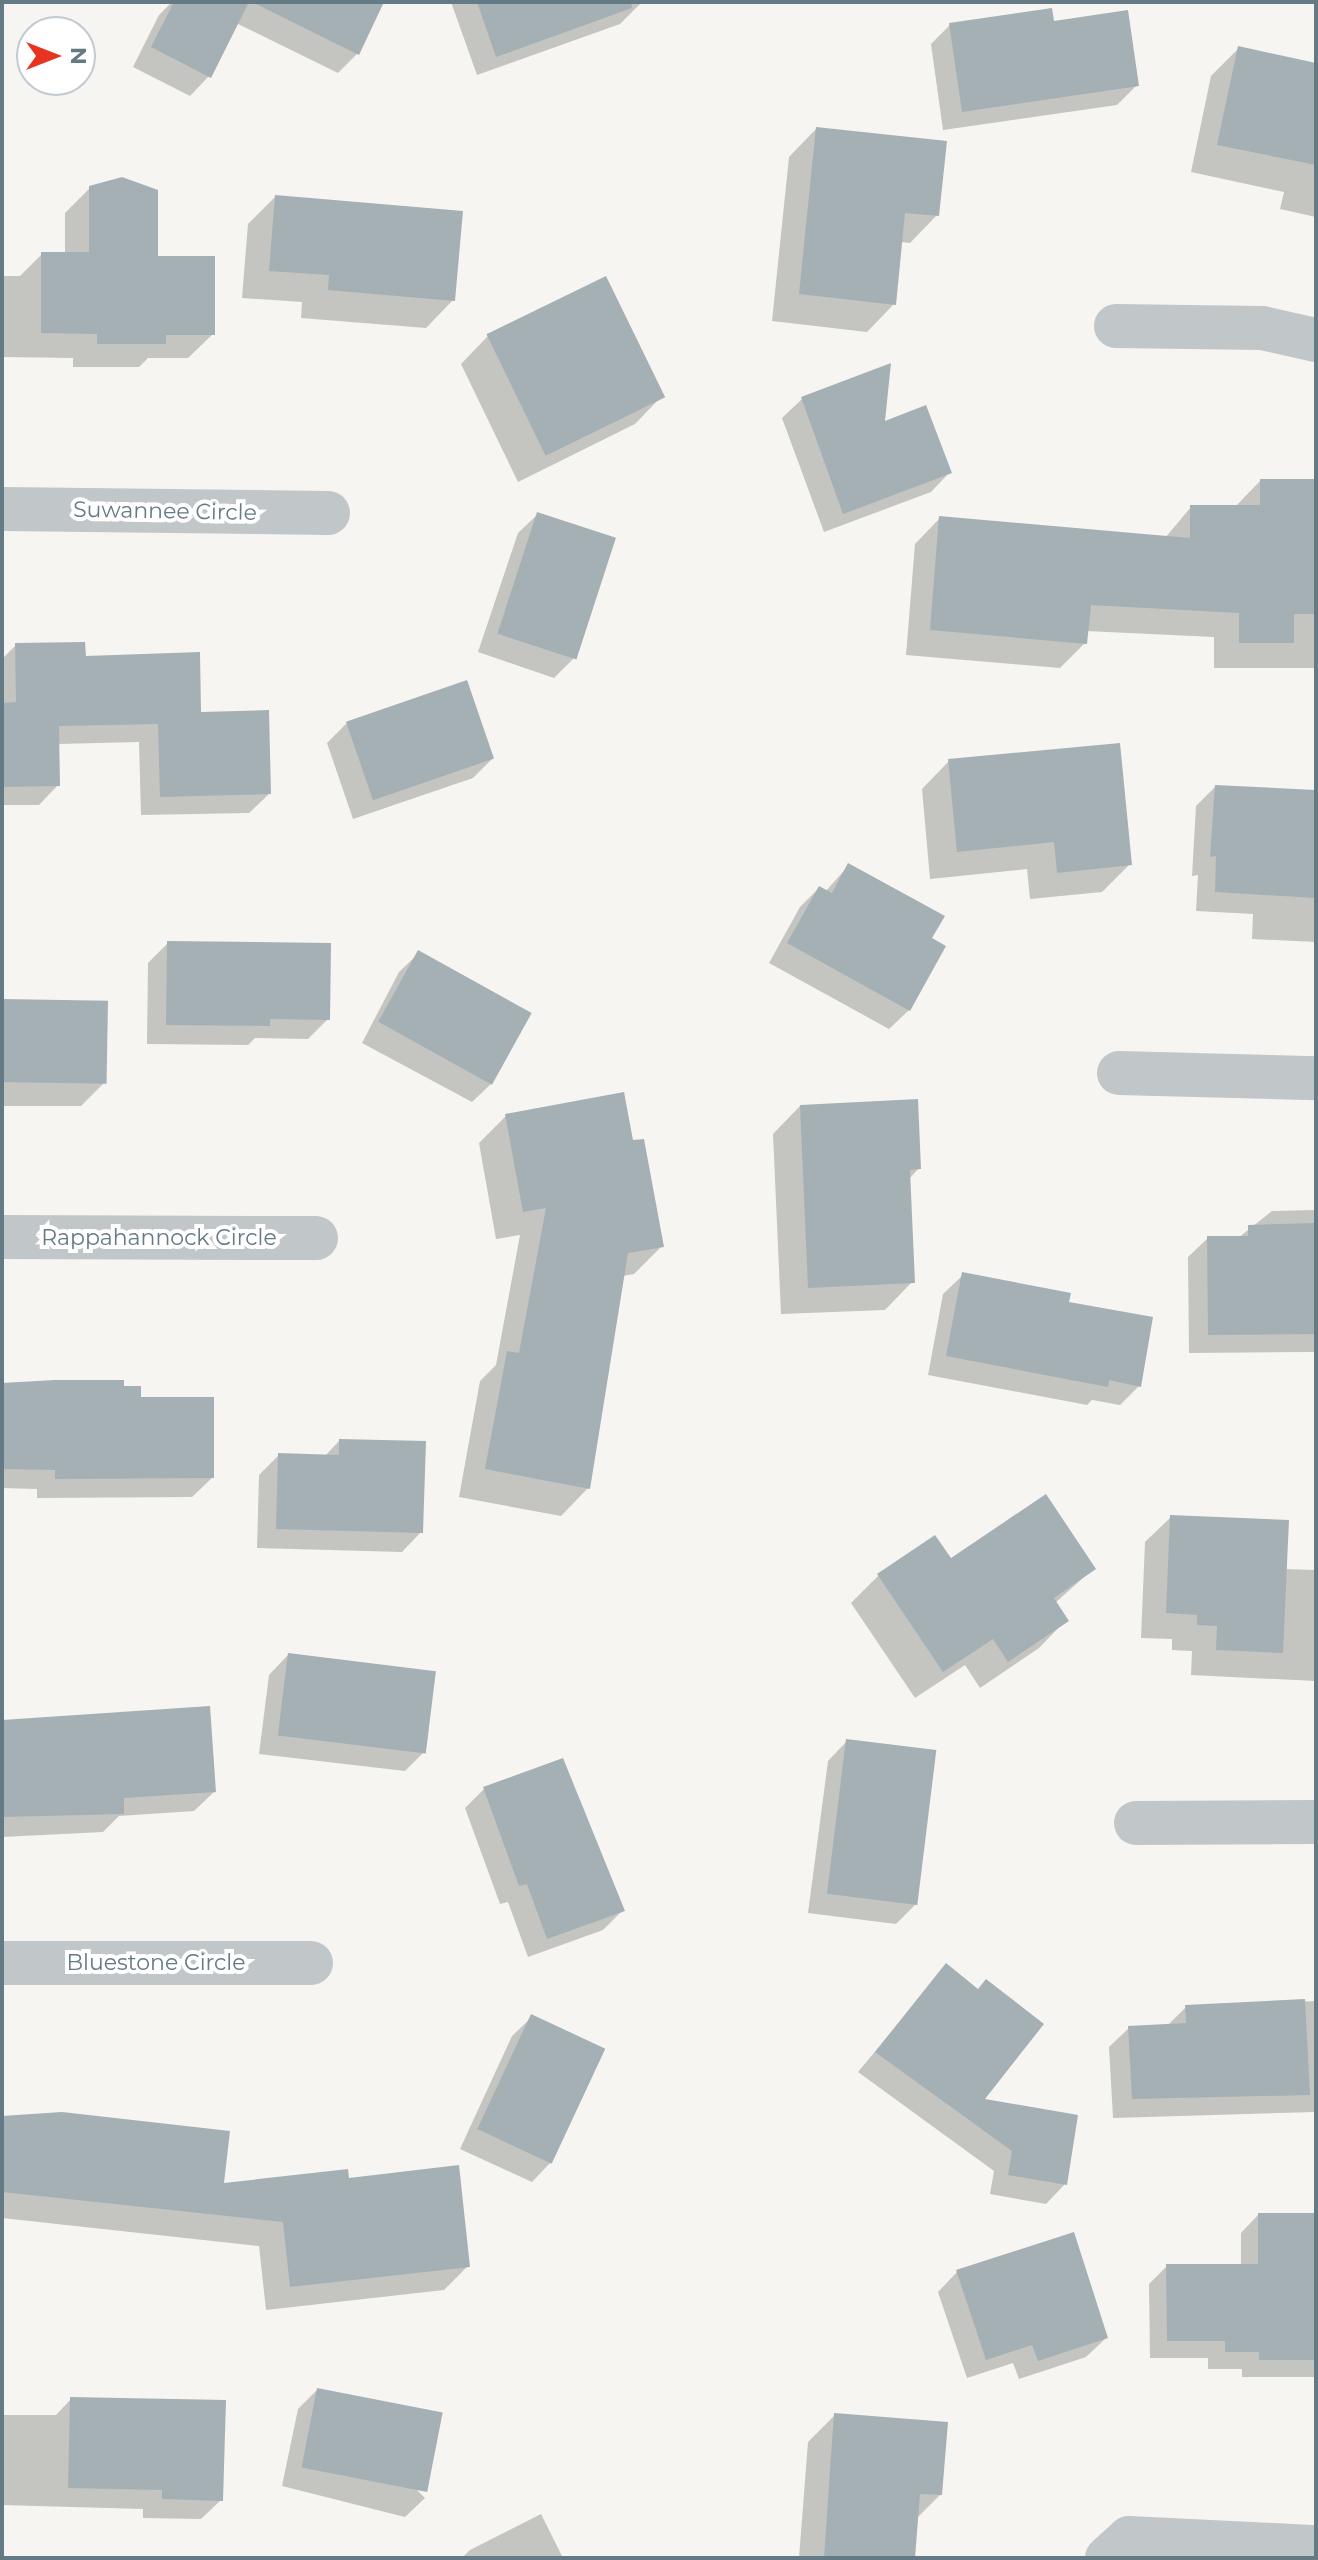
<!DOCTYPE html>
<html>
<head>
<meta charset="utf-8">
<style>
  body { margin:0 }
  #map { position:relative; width:1318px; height:2560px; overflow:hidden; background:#f6f5f2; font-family:Montserrat,sans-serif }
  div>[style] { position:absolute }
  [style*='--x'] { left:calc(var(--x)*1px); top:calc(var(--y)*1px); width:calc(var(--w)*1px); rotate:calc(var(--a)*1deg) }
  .shadow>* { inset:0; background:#0003 }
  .building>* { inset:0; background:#a5b0b4; transform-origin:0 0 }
  .street>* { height:44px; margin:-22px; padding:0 22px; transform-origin:22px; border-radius:22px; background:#c1c6c8 }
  span { translate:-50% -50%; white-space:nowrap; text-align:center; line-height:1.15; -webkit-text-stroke:8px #fff; paint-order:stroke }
  .street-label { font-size:22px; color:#647a84 }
  .frame { position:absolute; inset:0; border:4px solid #647a84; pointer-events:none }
  .north { position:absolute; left:16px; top:16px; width:80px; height:80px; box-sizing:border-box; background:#fff; border:2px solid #c1cace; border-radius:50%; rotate:90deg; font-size:22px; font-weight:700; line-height:32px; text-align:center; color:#647a84 }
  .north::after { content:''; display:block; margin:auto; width:28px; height:36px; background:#e83320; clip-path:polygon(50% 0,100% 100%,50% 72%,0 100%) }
</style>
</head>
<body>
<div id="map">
  <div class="shadow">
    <div style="clip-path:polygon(172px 2px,382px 2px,357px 54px,338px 73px,236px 23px,209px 76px,190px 96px,133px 67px,159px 15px)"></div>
    <div style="clip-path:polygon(451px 2px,639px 2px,640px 4px,620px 24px,477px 75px)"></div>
    <div style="clip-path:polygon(950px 25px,1137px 85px,1117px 105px,943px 130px,931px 44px)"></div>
    <div style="clip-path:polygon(1238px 49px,1316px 65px,1316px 217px,1280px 209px,1284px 192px,1191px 172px,1211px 76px)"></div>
    <div style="clip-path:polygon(816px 129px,937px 215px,910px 243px,901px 242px,894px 304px,867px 332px,772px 321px,789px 157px)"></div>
    <div style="clip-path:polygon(90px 188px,156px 258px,213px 334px,188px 358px,148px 358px,139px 367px,73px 367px,73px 358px,2px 357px,2px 276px,20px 276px,42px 254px,65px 254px,65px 213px)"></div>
    <div style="clip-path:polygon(275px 197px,453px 300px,426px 328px,301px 318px,302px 302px,242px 298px,248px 224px)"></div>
    <div style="clip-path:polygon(488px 336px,662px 396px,635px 424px,518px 482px,461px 364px)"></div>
    <div style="clip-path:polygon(802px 399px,883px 424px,950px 472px,931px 492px,824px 532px,782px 418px)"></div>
    <div style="clip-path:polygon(1260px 481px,1316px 481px,1316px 668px,1214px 668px,1214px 637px,1086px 631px,1085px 643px,1060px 668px,906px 655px,915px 544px,940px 518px,1165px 538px,1191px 507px,1235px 507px)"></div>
    <div style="clip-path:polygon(538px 514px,573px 659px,554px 678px,478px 652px,518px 533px)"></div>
    <div style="clip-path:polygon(16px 645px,84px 658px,199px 714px,269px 794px,249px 813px,141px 815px,139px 742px,57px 744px,58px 785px,39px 805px,2px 805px,2px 659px)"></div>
    <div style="clip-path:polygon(466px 683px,492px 759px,473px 778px,353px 819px,327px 743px,347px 723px)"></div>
    <div style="clip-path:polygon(949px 761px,1130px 864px,1102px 892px,1030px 899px,1027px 869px,930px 879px,922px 789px)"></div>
    <div style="clip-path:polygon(1215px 787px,1316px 792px,1316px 942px,1252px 939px,1253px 914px,1196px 911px,1198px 875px,1192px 876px,1196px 806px)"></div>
    <div style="clip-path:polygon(849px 865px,930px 939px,909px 1010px,889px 1029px,769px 963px,800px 907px,819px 888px,825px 892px)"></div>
    <div style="clip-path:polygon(168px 943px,328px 1019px,308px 1039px,255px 1038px,248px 1045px,147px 1044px,148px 963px)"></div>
    <div style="clip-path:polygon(419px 953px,492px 1083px,472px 1102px,362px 1043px,399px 972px)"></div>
    <div style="clip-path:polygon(2px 1001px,105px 1082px,81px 1106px,2px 1106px)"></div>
    <div style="clip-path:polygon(800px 1106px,919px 1168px,909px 1179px,912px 1282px,885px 1310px,781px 1314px,773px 1134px)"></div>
    <div style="clip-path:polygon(506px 1116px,631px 1142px,662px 1246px,634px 1274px,622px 1276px,588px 1488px,561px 1516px,459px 1497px,480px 1381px,496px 1365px,520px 1235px,496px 1239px,479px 1143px)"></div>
    <div style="clip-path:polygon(1316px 1210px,1316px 1352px,1189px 1353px,1188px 1257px,1208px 1238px,1238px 1238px,1272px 1211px)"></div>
    <div style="clip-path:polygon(963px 1275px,1067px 1304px,1139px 1386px,1120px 1405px,1092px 1400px,1087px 1405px,928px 1375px,943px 1294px)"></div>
    <div style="clip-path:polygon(122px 1382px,122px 1388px,212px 1478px,192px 1497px,37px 1498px,37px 1489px,2px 1488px,2px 1383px)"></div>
    <div style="clip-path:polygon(339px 1441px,421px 1532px,402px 1552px,257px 1548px,259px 1475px,279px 1455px,324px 1457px)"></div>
    <div style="clip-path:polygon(1171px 1517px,1284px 1569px,1316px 1570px,1316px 1681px,1191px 1675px,1192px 1651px,1172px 1650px,1172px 1639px,1141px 1638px,1145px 1542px)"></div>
    <div style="clip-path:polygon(951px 1561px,1093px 1569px,1055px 1603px,1066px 1620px,1039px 1648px,980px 1688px,965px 1665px,915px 1698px,851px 1603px,879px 1575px)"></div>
    <div style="clip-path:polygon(288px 1655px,424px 1752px,405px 1771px,259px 1754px,269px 1675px)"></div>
    <div style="clip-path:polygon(2px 1735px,214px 1792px,194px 1811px,119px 1816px,103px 1832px,2px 1837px)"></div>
    <div style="clip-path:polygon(847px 1741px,915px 1905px,896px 1924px,808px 1913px,828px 1761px)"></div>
    <div style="clip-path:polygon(484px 1789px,623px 1910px,603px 1930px,528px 1957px,508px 1902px,500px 1904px,465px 1808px)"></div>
    <div style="clip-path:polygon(946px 1966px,981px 2100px,1065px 2184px,1046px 2204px,990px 2194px,994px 2171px,858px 2072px)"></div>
    <div style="clip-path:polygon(1316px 2001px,1316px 2112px,1113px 2118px,1109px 2047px,1129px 2028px,1167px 2026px,1186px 2007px)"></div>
    <div style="clip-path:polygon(532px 2017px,551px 2162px,532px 2182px,460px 2149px,512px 2036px)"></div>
    <div style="clip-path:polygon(2px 2116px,222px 2186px,347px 2180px,468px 2266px,444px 2290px,266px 2310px,259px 2246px,2px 2218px)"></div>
    <div style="clip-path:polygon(1258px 2215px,1316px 2215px,1316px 2377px,1242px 2377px,1242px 2369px,1208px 2369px,1208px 2358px,1150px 2358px,1149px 2284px,1167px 2266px,1241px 2266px,1241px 2233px)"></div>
    <div style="clip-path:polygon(957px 2272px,1106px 2338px,1086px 2357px,1019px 2379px,1013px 2363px,967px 2378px,938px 2292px)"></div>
    <div style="clip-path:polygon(317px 2390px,425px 2498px,405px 2517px,282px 2486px,298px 2409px)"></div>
    <div style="clip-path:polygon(71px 2399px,221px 2500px,201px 2519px,143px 2518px,143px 2509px,2px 2505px,2px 2415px,56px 2415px)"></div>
    <div style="clip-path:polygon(835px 2415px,940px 2495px,916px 2519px,913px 2558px,799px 2558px,808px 2442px)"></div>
    <div style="clip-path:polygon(541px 2514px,563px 2558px,462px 2558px,470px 2550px)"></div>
  </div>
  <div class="building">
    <div style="clip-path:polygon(174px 2px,249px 2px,211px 78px,151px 47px)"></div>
    <div style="clip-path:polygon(252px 2px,384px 2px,359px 55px)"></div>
    <div style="clip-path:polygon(477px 2px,631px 2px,632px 8px,496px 57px)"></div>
    <div style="clip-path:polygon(1052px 8px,1054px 21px,1128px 10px,1139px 86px,962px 112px,949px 23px)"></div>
    <div style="clip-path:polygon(1238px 46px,1316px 63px,1316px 165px,1217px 145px)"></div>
    <div style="clip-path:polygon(816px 127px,947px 141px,939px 216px,905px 213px,896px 305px,799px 294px)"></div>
    <div style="clip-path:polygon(122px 177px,158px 190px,158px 256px,215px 256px,215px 335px,166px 335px,166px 344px,97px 344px,97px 334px,41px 333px,41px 252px,89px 252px,89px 186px)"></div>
    <div style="clip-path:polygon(275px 195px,463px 211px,455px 301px,328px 290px,329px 275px,269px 271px)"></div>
    <div style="left:606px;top:276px;width:135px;height:133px;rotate:64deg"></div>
    <div style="clip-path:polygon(891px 363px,885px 421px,926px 405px,952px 473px,843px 514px,801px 397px)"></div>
    <div style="clip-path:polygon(1260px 479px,1316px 479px,1316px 614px,1294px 614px,1294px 643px,1239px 643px,1239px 613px,1091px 605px,1087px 644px,930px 630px,939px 516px,1190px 538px,1190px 505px,1260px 505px)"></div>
    <div style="left:537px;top:512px;width:83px;height:128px;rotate:18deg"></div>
    <div style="clip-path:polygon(85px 642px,86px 656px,200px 652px,201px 712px,269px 710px,271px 794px,160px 797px,158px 724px,59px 726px,60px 786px,2px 787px,2px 703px,16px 702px,15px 643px)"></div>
    <div style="left:467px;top:680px;width:83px;height:128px;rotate:71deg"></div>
    <div style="clip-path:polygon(1120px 743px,1132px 865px,1057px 873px,1054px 842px,957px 852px,948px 759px)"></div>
    <div style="clip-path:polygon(1215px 785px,1316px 790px,1316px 898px,1215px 892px,1216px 856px,1210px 857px)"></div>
    <div style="clip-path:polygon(848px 863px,945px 916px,932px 938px,946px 946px,910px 1011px,787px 943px,819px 886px,832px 893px)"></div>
    <div style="clip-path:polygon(167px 941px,331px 943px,330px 1020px,270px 1019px,270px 1026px,166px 1025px)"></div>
    <div style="left:418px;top:950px;width:130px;height:82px;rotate:29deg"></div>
    <div style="left:2px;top:999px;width:106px;height:83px;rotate:1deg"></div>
    <div style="clip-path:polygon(624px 1092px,633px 1140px,644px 1139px,664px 1247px,628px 1253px,590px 1489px,485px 1469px,507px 1351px,519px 1353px,546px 1208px,523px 1212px,505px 1114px)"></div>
    <div style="clip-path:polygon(918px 1099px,921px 1169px,910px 1170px,915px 1283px,808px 1288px,800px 1105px)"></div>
    <div style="clip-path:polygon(1316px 1223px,1316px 1334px,1208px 1335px,1207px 1236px,1248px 1236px,1248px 1225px)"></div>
    <div style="clip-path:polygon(962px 1272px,1071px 1293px,1069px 1302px,1153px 1317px,1141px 1387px,1109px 1380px,1108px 1387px,946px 1356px)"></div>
    <div style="clip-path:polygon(55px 1380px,124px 1380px,124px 1386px,141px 1386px,141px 1397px,214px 1397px,214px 1478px,55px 1479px,55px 1470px,2px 1469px,2px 1383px)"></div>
    <div style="clip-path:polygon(339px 1439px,426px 1441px,423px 1533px,276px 1529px,278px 1453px,339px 1455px)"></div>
    <div style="clip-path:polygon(1046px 1494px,1096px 1569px,1054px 1598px,1069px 1621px,1008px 1662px,993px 1639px,943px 1672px,877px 1574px,935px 1535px,951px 1558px)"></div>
    <div style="clip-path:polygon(1170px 1515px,1289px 1520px,1283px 1653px,1216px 1650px,1217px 1626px,1197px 1625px,1197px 1615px,1166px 1613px)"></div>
    <div style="left:288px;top:1653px;width:149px;height:83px;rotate:7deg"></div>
    <div style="clip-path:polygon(210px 1706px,216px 1792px,124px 1798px,124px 1814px,2px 1817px,2px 1720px)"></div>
    <div style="left:846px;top:1739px;width:91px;height:156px;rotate:7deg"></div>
    <div style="clip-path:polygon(563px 1758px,625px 1911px,547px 1939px,527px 1884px,519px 1886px,483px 1787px)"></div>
    <div style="clip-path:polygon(946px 1963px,978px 1989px,986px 1979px,1044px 2024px,985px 2099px,1078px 2115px,1067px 2185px,1008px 2175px,1012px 2151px,875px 2052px)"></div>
    <div style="clip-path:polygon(1305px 1999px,1310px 2095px,1132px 2099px,1128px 2026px,1186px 2023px,1185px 2005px)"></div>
    <div style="left:531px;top:2014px;width:82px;height:127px;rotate:25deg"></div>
    <div style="clip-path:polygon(62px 2112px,230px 2131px,224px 2183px,348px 2169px,349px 2178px,459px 2165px,470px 2267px,290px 2287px,283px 2222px,2px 2192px,2px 2116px)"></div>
    <div style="clip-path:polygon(1258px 2213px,1316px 2213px,1316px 2360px,1259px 2360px,1259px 2352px,1225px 2352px,1225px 2341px,1167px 2341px,1166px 2264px,1258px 2264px)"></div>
    <div style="clip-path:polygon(1074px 2232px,1108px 2338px,1038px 2361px,1032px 2345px,986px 2360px,956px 2270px)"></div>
    <div style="left:317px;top:2388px;width:128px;height:81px;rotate:11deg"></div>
    <div style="clip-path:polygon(70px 2397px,226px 2400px,223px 2501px,162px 2499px,162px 2490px,68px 2488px)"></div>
    <div style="clip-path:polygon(834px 2413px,948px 2422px,942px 2495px,920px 2494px,915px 2558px,824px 2558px)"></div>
  </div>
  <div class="street">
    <div style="--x:1116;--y:326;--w:146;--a:0.8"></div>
    <div style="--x:1262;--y:328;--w:55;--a:12.5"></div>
    <div style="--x:2;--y:509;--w:326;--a:0.7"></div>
    <div style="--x:1119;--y:1073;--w:197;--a:1.5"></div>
    <div style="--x:2;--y:1237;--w:314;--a:0.2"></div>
    <div style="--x:1136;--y:1823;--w:180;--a:-0.3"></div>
    <div style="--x:2;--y:1963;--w:309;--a:0"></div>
    <div style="--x:1107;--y:2558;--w:30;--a:-42"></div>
    <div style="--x:1129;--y:2538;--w:187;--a:2.8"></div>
  </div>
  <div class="street-label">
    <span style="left:165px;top:511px;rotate:1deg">Suwannee Circle</span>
    <span style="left:159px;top:1238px">Rappahannock Circle</span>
    <span style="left:156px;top:1963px">Bluestone Circle</span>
  </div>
  <div class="frame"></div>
  <div class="north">N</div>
</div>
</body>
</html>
